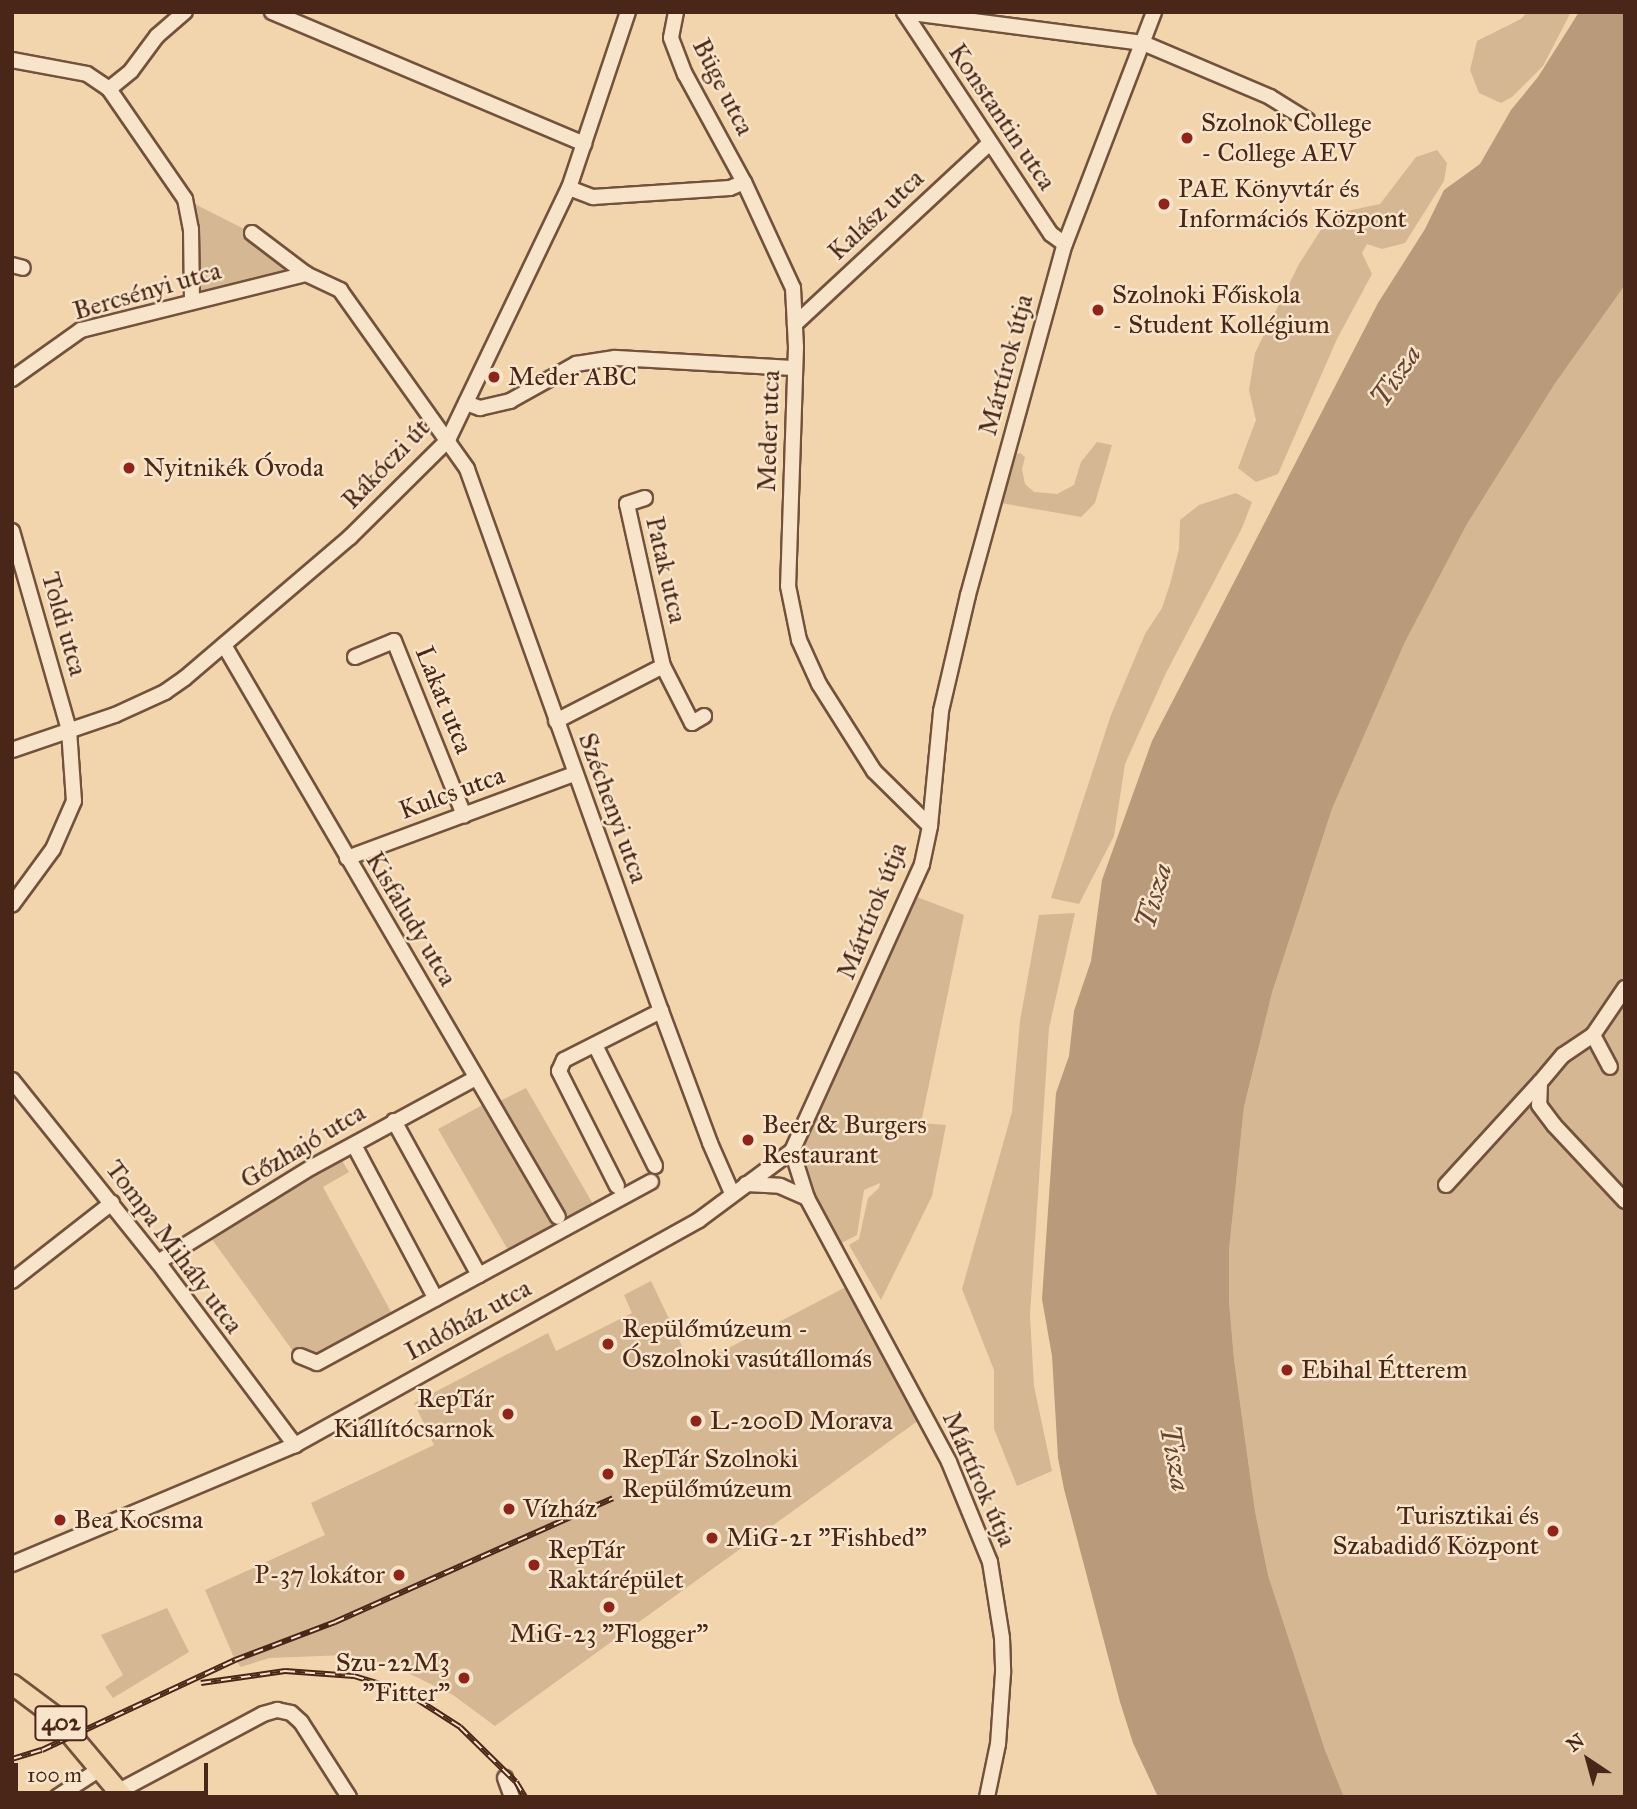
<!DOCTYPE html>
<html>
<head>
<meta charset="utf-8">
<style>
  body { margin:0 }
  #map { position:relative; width:1637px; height:1809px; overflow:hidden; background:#f2d5ad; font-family:"IM FELL Great Primer",serif }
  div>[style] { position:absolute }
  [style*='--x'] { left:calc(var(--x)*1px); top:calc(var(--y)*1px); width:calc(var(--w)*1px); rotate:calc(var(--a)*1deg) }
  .green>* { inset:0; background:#d5b794 }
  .water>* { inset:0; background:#b99a7a }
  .roads { filter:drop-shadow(2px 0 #73523c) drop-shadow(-2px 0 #73523c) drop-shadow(0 2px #73523c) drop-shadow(0 -2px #73523c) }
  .minor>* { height:14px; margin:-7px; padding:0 7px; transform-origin:7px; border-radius:7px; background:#f7e4ca }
  .major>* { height:19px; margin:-9.5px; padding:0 9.5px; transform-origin:9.5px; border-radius:9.5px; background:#f2d5ad }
  .rail>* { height:6px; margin-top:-3px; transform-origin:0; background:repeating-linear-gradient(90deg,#f7e4ca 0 10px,#492617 0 20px); box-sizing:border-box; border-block:2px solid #492617 }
  .dots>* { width:19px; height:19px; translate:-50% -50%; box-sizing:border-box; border:4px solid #f7e4ca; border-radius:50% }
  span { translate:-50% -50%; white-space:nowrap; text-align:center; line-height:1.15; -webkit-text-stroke:5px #f7e4ca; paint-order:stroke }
  .shield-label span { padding:2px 5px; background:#f7e4ca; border:2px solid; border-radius:5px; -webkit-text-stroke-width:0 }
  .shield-label { font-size:24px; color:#492617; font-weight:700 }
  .street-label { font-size:26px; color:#492617 }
  .poi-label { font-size:26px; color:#492617 }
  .left { translate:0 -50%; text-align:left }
  .right { translate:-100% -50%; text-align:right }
  .water-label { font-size:28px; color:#654330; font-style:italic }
  .frame { position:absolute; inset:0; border:14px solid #492617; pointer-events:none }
  .north { position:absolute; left:1553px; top:1725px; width:70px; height:70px; -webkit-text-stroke:5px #f7e4ca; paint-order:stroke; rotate:324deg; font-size:19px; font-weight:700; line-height:28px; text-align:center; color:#492617 }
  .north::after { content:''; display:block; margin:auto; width:24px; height:32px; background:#492617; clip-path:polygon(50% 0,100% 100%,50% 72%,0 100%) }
  .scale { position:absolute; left:14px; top:1763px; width:194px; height:32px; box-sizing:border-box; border:4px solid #492617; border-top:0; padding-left:9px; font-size:21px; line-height:24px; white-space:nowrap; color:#492617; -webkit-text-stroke:5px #f7e4ca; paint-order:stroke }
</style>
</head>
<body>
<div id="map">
  <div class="green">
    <div style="clip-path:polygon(1527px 12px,1571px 12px,1543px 66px,1512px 97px,1501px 103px,1479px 93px,1470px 70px,1477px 41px,1521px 19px)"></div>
    <div style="clip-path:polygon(1437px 150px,1447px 163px,1444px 181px,1405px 243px,1382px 249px,1367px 244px,1362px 253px,1372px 274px,1337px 339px,1278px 474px,1256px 482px,1238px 468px,1256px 420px,1249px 390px,1255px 353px,1299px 264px,1324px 225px,1347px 211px,1380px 204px,1416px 157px)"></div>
    <div style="clip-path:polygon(185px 199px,252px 233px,306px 274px,192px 302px)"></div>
    <div style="clip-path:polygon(1625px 285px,1625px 1797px,1344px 1797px,1325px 1750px,1268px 1575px,1255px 1511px,1234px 1359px,1229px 1301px,1229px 1250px,1244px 1107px,1272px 993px,1332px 809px,1405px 642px,1467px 524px,1554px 385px)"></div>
    <div style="clip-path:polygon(1097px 442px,1112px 445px,1095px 503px,1081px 517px,1001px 503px,1013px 455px,1020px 453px,1025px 457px,1022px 469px,1025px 484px,1034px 492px,1057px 494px,1074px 485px,1081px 462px)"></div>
    <div style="clip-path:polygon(1236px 493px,1252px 502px,1242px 528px,1166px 673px,1125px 764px,1114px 836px,1079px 904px,1051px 898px,1111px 715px,1145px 634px,1162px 608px,1170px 584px,1179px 549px,1180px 520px,1199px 505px)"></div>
    <div style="clip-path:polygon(917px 897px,964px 915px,921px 1123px,946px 1125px,932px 1196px,881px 1300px,849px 1245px,859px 1239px,868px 1198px,879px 1188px,880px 1183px,864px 1190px,857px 1235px,834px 1247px,792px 1151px)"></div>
    <div style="clip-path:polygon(1075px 913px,1049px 1028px,1030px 1315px,1034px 1386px,1052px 1471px,1017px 1486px,994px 1429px,994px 1370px,962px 1289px,1012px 1112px,1020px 1021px,1039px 915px)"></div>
    <div style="clip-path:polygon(526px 1088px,597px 1211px,512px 1257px,438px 1129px,490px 1101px,492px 1105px)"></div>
    <div style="clip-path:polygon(338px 1154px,349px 1172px,323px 1187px,396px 1321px,303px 1365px,211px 1238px,213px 1229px)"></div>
    <div style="clip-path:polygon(651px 1281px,692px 1367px,848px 1286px,919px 1420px,495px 1726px,453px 1695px,402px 1670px,347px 1655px,269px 1658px,241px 1667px,235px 1660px,205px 1590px,325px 1535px,311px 1503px,434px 1445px,414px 1403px,548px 1333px,556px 1351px,632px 1313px,624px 1295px)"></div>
    <div style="clip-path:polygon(167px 1608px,189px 1652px,113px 1698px,105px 1687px,123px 1675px,101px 1635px)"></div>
  </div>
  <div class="water">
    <div style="clip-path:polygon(1579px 12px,1625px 12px,1625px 285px,1554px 385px,1467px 524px,1405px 642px,1332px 809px,1272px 993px,1244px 1107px,1229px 1250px,1229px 1301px,1234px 1359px,1255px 1511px,1268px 1575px,1325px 1750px,1344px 1797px,1158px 1797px,1133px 1743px,1120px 1702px,1064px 1489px,1058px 1458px,1052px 1356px,1042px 1299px,1056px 1093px,1069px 1056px,1074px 1011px,1091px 961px,1102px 880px,1152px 741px,1378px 303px,1425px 229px,1444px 190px,1480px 164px,1511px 110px,1538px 77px)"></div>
  </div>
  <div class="roads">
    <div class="minor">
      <div style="--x:272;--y:12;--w:339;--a:22.9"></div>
      <div style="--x:676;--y:12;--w:26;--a:101"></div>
      <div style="--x:671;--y:38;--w:39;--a:69"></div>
      <div style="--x:685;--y:74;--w:123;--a:61.4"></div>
      <div style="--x:744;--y:182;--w:117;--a:65.2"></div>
      <div style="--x:793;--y:288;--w:59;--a:87.1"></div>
      <div style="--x:796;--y:347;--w:239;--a:91.9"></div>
      <div style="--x:788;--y:586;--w:55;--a:78.5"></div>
      <div style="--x:799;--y:640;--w:48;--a:65.6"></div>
      <div style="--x:819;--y:684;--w:103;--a:57.7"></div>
      <div style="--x:874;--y:771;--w:78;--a:44.5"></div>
      <div style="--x:904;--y:12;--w:241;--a:7.4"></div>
      <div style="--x:1143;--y:43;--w:138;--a:23"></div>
      <div style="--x:1270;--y:97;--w:44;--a:31.9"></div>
      <div style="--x:904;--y:12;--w:266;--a:56.5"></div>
      <div style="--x:1051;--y:234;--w:17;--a:36"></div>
      <div style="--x:12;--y:60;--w:76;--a:10.6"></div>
      <div style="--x:87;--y:74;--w:27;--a:34"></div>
      <div style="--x:109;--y:89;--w:134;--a:55.4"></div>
      <div style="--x:185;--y:199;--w:31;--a:79"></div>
      <div style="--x:191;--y:229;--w:73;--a:89.2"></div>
      <div style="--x:109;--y:89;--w:28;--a:-39"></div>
      <div style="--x:131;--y:71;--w:44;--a:-53.4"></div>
      <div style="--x:157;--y:36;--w:37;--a:-41"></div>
      <div style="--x:569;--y:188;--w:26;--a:21"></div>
      <div style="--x:593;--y:197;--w:137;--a:-3.8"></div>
      <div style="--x:730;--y:188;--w:15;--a:-23"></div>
      <div style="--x:252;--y:233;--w:68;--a:37.2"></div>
      <div style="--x:306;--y:274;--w:38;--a:25"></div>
      <div style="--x:340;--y:290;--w:219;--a:54.6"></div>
      <div style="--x:467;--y:469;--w:576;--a:70.31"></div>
      <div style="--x:661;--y:1011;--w:141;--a:69.6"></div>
      <div style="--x:710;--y:1143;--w:55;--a:66.3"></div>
      <div style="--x:12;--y:265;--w:11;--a:15"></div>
      <div style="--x:795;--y:324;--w:266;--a:-42.9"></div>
      <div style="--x:12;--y:379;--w:85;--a:-35.4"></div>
      <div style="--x:81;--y:330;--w:232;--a:-14"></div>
      <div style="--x:466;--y:403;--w:15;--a:20"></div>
      <div style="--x:480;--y:408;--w:31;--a:-13"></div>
      <div style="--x:510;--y:401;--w:76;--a:-29.3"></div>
      <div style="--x:576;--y:364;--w:39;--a:-9"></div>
      <div style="--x:615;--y:358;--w:180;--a:3.2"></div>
      <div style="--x:645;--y:498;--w:19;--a:162"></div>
      <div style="--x:627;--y:504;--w:166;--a:77.5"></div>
      <div style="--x:663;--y:666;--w:64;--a:63"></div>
      <div style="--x:692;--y:723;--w:14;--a:-30"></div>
      <div style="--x:12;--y:531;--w:207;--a:74"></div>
      <div style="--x:69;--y:730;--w:71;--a:86"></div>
      <div style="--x:74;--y:801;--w:52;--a:113.6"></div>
      <div style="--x:53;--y:849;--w:69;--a:126.2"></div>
      <div style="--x:224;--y:645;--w:662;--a:59.72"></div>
      <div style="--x:355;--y:657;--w:42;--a:-22.3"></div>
      <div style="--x:394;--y:641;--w:188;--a:68.1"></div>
      <div style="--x:556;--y:721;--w:120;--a:-27.2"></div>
      <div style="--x:12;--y:750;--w:109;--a:-18.8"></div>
      <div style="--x:115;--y:715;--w:55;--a:-24.7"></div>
      <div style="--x:165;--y:692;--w:24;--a:-35"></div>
      <div style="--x:185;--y:678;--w:217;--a:-40.5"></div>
      <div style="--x:350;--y:537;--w:138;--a:-44.7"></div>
      <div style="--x:448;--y:440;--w:280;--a:-64.4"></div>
      <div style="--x:569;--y:188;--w:186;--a:-71.5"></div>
      <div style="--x:347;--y:858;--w:242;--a:-20.3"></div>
      <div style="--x:1625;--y:988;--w:57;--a:124.2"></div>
      <div style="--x:1593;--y:1035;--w:36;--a:146"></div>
      <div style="--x:1563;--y:1055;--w:35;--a:130"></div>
      <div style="--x:1540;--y:1082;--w:23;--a:92"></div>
      <div style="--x:1539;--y:1105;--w:25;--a:53"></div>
      <div style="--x:1554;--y:1125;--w:104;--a:46.9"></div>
      <div style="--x:1593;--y:1035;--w:36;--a:62"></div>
      <div style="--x:595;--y:1045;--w:135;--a:63.6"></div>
      <div style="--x:12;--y:1080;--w:233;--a:51.3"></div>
      <div style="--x:158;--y:1262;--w:229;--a:53.2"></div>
      <div style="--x:394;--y:1121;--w:176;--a:61.1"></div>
      <div style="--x:354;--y:1145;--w:174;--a:62"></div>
      <div style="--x:792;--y:1151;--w:49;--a:72.3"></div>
      <div style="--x:807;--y:1198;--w:300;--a:61.7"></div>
      <div style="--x:949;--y:1462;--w:108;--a:67.7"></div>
      <div style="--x:990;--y:1562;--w:77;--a:81"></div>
      <div style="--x:1002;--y:1638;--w:35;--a:88"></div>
      <div style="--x:1003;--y:1673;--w:71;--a:94"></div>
      <div style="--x:998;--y:1744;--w:54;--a:101.7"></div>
      <div style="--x:746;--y:1184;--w:34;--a:3"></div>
      <div style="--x:780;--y:1186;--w:30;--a:24"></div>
      <div style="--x:1446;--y:1185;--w:139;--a:-47.6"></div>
      <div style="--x:617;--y:1186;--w:129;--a:-116.8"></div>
      <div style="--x:559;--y:1071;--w:12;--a:-66"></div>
      <div style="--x:564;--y:1060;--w:109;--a:-26.8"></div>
      <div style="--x:158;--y:1262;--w:181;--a:-31.7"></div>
      <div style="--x:312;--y:1167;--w:187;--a:-28.5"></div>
      <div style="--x:12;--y:1281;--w:127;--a:-38"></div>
      <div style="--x:300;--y:1356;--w:18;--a:22"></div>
      <div style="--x:317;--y:1363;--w:380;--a:-28.5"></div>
      <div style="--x:12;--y:1564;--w:307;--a:-22.8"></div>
      <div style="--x:295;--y:1445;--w:462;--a:-29.1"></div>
      <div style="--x:699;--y:1220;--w:116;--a:-36.6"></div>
      <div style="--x:792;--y:1151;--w:315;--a:-65.6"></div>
      <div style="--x:922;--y:864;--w:39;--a:-78"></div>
      <div style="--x:930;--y:826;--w:116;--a:-84.5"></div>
      <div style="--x:941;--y:711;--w:119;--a:-76.9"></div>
      <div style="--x:968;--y:595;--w:364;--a:-74.6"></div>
      <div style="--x:1065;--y:244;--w:248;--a:-69"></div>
      <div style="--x:505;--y:1778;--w:20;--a:70"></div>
      <div style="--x:119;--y:1791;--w:163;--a:-28.1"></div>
      <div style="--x:263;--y:1714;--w:15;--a:-16"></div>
      <div style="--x:277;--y:1710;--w:14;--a:12"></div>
      <div style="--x:291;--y:1713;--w:13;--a:42"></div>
      <div style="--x:301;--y:1722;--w:89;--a:57.4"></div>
      <div style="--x:57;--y:1797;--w:51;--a:-33.1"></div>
    </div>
    <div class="major">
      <div style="--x:12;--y:1684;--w:54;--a:36.7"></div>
      <div style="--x:55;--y:1716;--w:106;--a:50"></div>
    </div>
  </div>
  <div class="rail">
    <div style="--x:201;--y:1683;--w:85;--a:-8.1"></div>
    <div style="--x:285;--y:1671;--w:69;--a:4.1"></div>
    <div style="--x:354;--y:1676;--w:31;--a:17"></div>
    <div style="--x:384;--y:1685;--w:37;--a:24"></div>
    <div style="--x:418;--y:1700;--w:50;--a:32.7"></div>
    <div style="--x:460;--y:1727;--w:78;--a:44.5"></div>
    <div style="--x:516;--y:1782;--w:17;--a:59"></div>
    <div style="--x:12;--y:1759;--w:31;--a:-17"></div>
    <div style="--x:42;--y:1750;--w:213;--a:-25"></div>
    <div style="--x:235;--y:1660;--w:107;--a:-20.8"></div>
    <div style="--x:335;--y:1622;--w:304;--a:-24"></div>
  </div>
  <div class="dots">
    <div style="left:1187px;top:138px;background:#8f2418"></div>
    <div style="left:1164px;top:204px;background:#8f2418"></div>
    <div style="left:1098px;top:310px;background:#8f2418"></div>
    <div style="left:494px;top:377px;background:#8f2418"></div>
    <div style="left:129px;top:468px;background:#8f2418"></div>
    <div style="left:748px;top:1140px;background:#8f2418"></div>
    <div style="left:608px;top:1344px;background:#8f2418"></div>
    <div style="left:1287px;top:1370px;background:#8f2418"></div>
    <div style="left:508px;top:1414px;background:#8f2418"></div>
    <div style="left:696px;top:1421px;background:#8f2418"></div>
    <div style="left:608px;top:1474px;background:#8f2418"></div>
    <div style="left:509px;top:1509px;background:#8f2418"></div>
    <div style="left:60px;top:1520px;background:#8f2418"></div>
    <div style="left:1553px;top:1531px;background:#8f2418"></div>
    <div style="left:712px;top:1538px;background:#8f2418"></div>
    <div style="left:534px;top:1565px;background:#8f2418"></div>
    <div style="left:399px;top:1575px;background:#8f2418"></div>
    <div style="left:609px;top:1607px;background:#8f2418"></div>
    <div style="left:464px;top:1678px;background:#8f2418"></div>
  </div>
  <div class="shield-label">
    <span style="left:61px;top:1723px">402</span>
  </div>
  <div class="street-label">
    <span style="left:723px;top:87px;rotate:63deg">Büge utca</span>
    <span style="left:1002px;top:117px;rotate:56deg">Konstantin utca</span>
    <span style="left:876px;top:215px;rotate:-43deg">Kalász utca</span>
    <span style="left:147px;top:291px;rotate:-16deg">Bercsényi utca</span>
    <span style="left:1006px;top:365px;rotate:-75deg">Mártírok útja</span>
    <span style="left:769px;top:431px;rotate:-88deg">Meder utca</span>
    <span style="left:386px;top:464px;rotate:-46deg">Rákóczi út</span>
    <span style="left:666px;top:570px;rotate:77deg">Patak utca</span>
    <span style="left:64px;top:624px;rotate:74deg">Toldi utca</span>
    <span style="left:444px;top:700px;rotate:68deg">Lakat utca</span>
    <span style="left:452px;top:793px;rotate:-20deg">Kulcs utca</span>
    <span style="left:613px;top:808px;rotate:70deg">Széchenyi utca</span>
    <span style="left:872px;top:911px;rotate:-68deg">Mártírok útja</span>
    <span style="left:411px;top:919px;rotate:59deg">Kisfaludy utca</span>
    <span style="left:303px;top:1146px;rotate:-31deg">Gőzhajó utca</span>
    <span style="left:174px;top:1247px;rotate:53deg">Tompa Mihály utca</span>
    <span style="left:468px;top:1320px;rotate:-29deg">Indóház utca</span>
    <span style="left:979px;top:1479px;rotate:66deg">Mártírok útja</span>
  </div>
  <div class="poi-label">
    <span class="left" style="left:1201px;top:138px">Szolnok College<br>- College AEV</span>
    <span class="left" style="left:1178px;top:204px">PAE Könyvtár és<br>Információs Központ</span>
    <span class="left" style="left:1112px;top:310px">Szolnoki Főiskola<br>- Student Kollégium</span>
    <span class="left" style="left:508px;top:377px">Meder ABC</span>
    <span class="left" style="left:143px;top:468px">Nyitnikék Óvoda</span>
    <span class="left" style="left:762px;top:1140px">Beer &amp; Burgers<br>Restaurant</span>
    <span class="left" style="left:622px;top:1344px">Repülőmúzeum -<br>Ószolnoki vasútállomás</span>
    <span class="left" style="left:1301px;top:1370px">Ebihal Étterem</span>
    <span class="right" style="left:494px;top:1414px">RepTár<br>Kiállítócsarnok</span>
    <span class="left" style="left:710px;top:1421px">L-200D Morava</span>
    <span class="left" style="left:622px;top:1474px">RepTár Szolnoki<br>Repülőmúzeum</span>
    <span class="left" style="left:523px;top:1509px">Vízház</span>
    <span class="right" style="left:1539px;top:1531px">Turisztikai és<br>Szabadidő Központ</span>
    <span class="left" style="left:74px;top:1520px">Bea Kocsma</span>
    <span class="left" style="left:726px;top:1538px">MiG-21 "Fishbed"</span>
    <span class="left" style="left:548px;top:1565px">RepTár<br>Raktárépület</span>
    <span class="right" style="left:385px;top:1575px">P-37 lokátor</span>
    <span style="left:609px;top:1634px">MiG-23 "Flogger"</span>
    <span class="right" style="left:450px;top:1678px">Szu-22M3<br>"Fitter"</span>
  </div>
  <div class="water-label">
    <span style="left:1396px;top:376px;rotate:-56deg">Tisza</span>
    <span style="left:1154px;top:896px;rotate:-74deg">Tisza</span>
    <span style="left:1175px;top:1458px;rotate:79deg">Tisza</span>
  </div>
  <div class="frame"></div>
  <div class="north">N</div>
  <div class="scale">100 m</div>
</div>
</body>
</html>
